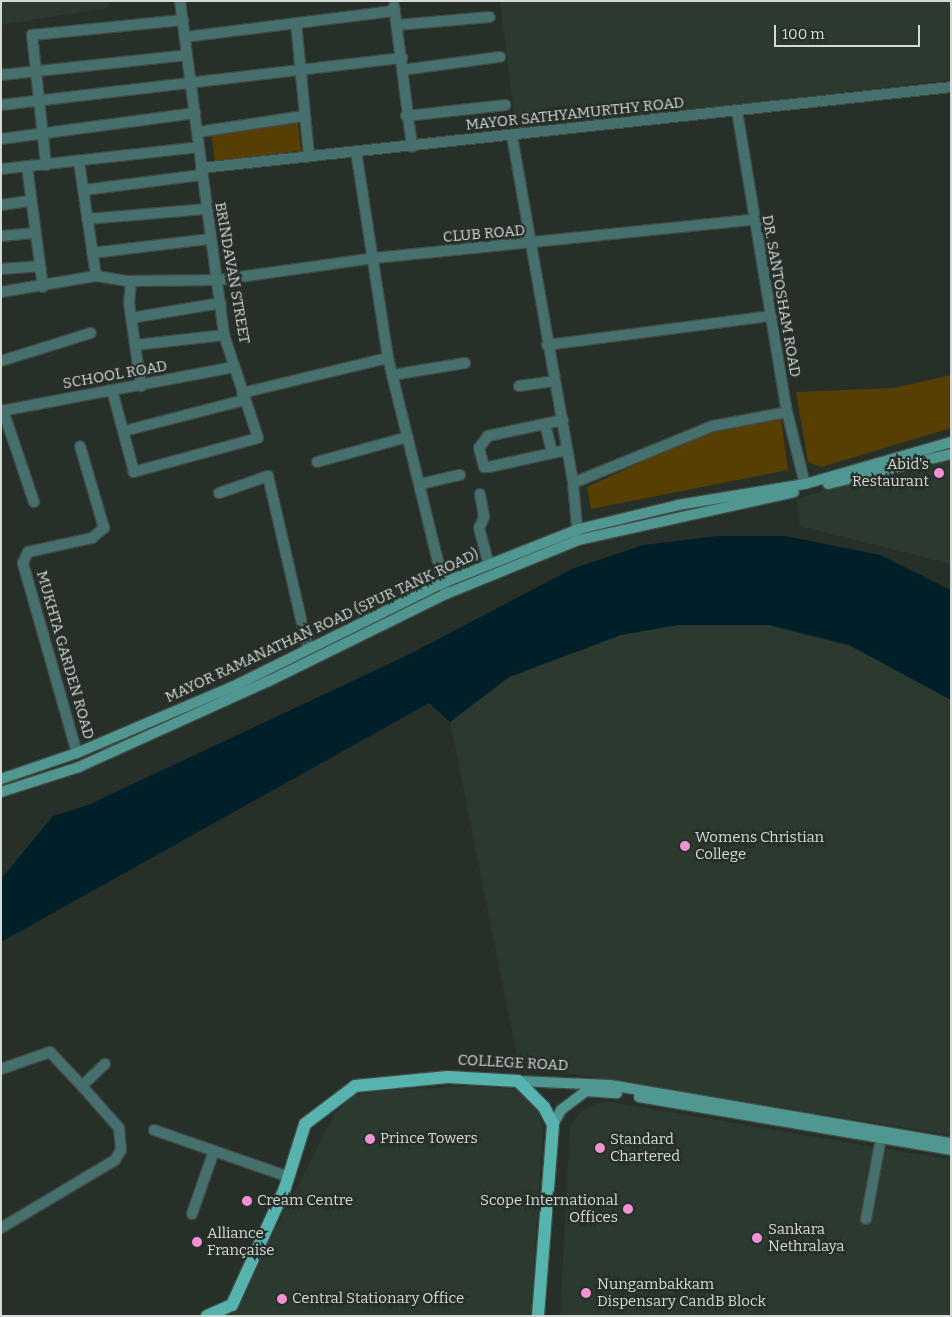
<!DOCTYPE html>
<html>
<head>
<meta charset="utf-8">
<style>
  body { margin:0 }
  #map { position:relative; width:952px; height:1317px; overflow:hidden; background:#272f29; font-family:Bitter,serif }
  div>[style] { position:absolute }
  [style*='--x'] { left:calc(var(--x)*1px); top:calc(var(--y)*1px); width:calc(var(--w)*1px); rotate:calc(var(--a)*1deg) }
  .built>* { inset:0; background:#2b392f }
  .green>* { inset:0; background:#573f04; transform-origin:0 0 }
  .water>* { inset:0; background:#001f29 }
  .roads { filter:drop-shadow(1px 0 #434a45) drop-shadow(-1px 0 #434a45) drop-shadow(0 1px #434a45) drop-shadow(0 -1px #434a45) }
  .street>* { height:10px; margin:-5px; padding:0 5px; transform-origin:5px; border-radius:5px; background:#46706d }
  .secondary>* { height:10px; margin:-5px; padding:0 5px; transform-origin:5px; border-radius:5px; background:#509691 }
  .primary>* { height:12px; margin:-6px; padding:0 6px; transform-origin:6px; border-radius:6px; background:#56b3ad }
  .dots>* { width:14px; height:14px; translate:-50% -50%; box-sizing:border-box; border:2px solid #272f29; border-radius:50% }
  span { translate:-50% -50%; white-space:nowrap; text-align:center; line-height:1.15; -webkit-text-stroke:4.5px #272f29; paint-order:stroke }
  .street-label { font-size:15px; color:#d5dad6 }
  .poi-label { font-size:15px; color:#d5dad6 }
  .right { translate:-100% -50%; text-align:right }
  .left { translate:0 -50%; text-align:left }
  .frame { position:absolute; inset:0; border:2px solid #d5dad6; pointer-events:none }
  .scale { position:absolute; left:774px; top:25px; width:146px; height:22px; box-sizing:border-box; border:2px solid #d5dad6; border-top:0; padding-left:6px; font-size:15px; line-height:18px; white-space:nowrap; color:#d5dad6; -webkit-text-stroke:4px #272f29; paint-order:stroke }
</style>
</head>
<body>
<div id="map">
  <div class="built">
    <div style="clip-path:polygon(1px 1px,113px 1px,106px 8px,1px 25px)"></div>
    <div style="clip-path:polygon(500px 1px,951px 1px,951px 80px,516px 130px)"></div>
    <div style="clip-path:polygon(951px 453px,951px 564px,800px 526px,796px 499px)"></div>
    <div style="clip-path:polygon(677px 625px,769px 625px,849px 645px,951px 700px,951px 1135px,519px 1065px,450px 722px,509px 677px,621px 635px)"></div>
    <div style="clip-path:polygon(471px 1086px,522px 1090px,536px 1104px,543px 1128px,531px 1316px,231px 1316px,334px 1115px,352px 1096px,371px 1091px)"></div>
    <div style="clip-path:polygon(605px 1101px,951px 1160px,951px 1316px,560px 1316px,570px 1126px,581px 1111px)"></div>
  </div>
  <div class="green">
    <div style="left:297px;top:117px;width:34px;height:87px;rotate:83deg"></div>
    <div style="clip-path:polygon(951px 375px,951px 428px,821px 467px,808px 462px,796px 392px,894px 388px)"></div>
    <div style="clip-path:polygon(781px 418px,788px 470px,591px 509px,587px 487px,719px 426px)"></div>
  </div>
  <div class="water">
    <div style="clip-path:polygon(718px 536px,785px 536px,880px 555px,951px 590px,951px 700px,849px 645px,769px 625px,677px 625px,621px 635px,509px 677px,450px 722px,429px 703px,1px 942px,1px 879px,53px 816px,88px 805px,408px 655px,572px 569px,644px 545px)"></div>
  </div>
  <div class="roads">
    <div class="street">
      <div style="--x:180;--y:1;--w:147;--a:82.6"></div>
      <div style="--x:394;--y:6;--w:142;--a:82.7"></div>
      <div style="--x:296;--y:23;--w:134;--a:84.4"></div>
      <div style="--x:397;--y:25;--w:93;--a:-4.9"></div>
      <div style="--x:185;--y:37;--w:211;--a:-7.1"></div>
      <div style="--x:402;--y:70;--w:99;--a:-7.6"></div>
      <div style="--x:1;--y:75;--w:187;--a:-6.1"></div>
      <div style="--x:1;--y:105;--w:404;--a:-6.7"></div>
      <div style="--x:737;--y:111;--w:305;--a:80.6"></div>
      <div style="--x:787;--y:412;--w:74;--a:76"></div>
      <div style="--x:406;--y:116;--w:100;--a:-6.3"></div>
      <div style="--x:198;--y:132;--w:107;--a:-8.6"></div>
      <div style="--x:512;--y:136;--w:352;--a:80"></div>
      <div style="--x:573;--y:483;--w:54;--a:84.7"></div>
      <div style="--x:1;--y:139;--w:196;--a:-7.6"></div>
      <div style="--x:356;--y:151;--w:209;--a:81.2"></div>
      <div style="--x:388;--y:358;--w:243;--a:76.2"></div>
      <div style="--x:79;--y:162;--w:115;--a:81.5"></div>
      <div style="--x:46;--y:165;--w:131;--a:-96.1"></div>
      <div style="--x:32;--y:35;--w:152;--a:-5.7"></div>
      <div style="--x:27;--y:166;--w:122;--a:82.5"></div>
      <div style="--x:201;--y:168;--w:754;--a:-6.16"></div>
      <div style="--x:1;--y:169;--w:199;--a:-6.3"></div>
      <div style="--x:199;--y:147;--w:190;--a:82.4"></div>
      <div style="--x:224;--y:335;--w:108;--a:71.7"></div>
      <div style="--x:258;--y:438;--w:129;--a:164.7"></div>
      <div style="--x:134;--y:472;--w:85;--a:-105"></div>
      <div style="--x:84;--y:190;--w:118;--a:-7.3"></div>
      <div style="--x:1;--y:205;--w:30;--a:-8"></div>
      <div style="--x:87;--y:219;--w:118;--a:-4.8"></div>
      <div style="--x:1;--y:236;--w:33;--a:-5"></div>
      <div style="--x:92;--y:253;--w:119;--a:-6.8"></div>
      <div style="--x:1;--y:269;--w:39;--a:-4"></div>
      <div style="--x:131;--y:281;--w:22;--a:95"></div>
      <div style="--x:129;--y:303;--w:84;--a:81.8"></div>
      <div style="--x:1;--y:292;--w:96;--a:-9.6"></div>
      <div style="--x:96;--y:276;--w:31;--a:9"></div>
      <div style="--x:127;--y:281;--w:91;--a:-0.6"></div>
      <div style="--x:218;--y:280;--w:159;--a:-8"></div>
      <div style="--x:375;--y:258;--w:379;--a:-5.8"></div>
      <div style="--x:131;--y:318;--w:91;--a:-9.5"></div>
      <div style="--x:135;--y:345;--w:90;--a:-6.4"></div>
      <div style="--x:547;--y:345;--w:225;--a:-7.4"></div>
      <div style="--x:1;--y:361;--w:94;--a:-17.3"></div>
      <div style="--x:392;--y:375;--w:74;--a:-9.3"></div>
      <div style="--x:519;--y:386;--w:35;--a:-8"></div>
      <div style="--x:242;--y:393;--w:150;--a:-13.5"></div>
      <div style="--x:3;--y:410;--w:97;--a:71.4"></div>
      <div style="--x:1;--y:411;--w:237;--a:-10.7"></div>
      <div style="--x:563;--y:420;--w:77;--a:168"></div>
      <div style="--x:488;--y:436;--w:15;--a:127"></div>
      <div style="--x:479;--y:448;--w:20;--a:75"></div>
      <div style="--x:484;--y:467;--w:5;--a:0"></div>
      <div style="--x:489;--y:467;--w:80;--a:-12.3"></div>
      <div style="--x:545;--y:424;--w:30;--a:76"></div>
      <div style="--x:124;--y:431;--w:125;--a:-14.4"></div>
      <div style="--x:317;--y:462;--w:94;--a:-15.4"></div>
      <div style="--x:573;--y:483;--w:151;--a:-22.2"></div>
      <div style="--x:713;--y:426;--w:75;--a:-10.7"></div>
      <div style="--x:420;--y:484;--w:41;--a:-12.7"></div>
      <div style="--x:219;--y:493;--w:52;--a:-19.1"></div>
      <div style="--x:268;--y:476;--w:178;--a:77"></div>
      <div style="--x:480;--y:494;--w:23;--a:80"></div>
      <div style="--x:484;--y:517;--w:12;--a:114"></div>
      <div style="--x:479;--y:528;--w:38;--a:75"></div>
      <div style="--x:77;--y:753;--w:198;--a:-105.9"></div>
      <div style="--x:23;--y:563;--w:12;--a:-66"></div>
      <div style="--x:28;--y:552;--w:66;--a:-12.3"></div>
      <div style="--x:92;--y:538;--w:16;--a:-40"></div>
      <div style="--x:104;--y:528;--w:85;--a:-106.3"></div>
      <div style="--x:1;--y:1069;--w:52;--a:-19.1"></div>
      <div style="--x:50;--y:1052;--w:47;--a:46.7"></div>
      <div style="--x:154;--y:1130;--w:143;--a:19.2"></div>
      <div style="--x:192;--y:1214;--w:67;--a:-70.8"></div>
      <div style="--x:866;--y:1219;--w:82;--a:-79.5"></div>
      <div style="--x:1;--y:1228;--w:133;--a:-30.8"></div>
      <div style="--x:115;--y:1160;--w:12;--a:-59"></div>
      <div style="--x:121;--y:1150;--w:22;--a:-95"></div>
      <div style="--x:119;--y:1128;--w:56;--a:-131.4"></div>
      <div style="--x:82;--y:1086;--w:32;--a:-44"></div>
    </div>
    <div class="secondary">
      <div style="--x:828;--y:484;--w:127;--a:-13.7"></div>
      <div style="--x:1;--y:779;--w:80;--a:-18.9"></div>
      <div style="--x:77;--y:753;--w:168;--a:-23.1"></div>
      <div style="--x:232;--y:687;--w:232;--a:-26.3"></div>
      <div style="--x:440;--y:584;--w:149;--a:-21.6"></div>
      <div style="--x:579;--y:529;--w:102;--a:-13.6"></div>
      <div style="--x:678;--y:505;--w:129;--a:-9.4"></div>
      <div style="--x:805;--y:484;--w:152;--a:-16"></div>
      <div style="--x:1;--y:792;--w:82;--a:-17.8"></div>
      <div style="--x:79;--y:767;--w:209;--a:-24.4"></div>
      <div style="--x:269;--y:681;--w:197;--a:-26.2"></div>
      <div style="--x:446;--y:594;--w:143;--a:-22.2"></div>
      <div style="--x:578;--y:540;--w:221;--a:-12.5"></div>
      <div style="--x:518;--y:1081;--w:92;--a:2.5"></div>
      <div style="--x:610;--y:1085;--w:346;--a:9.7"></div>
      <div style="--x:639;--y:1097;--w:316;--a:9.6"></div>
      <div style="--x:553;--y:1125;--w:17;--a:-62"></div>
      <div style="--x:561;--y:1110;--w:31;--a:-37"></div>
      <div style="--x:586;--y:1091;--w:31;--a:4"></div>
    </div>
    <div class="primary">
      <div style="--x:207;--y:1316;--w:27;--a:-24"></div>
      <div style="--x:232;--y:1305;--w:128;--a:-65.6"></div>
      <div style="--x:285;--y:1188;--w:67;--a:-72.6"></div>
      <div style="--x:305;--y:1124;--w:63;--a:-37.2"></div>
      <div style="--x:355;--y:1086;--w:93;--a:-5.5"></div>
      <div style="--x:448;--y:1077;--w:70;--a:3.3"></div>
      <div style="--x:518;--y:1081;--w:37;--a:45"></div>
      <div style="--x:544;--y:1107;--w:20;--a:63"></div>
      <div style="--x:553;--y:1125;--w:192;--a:94.5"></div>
    </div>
  </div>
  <div class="dots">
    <div style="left:939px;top:473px;background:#f391d5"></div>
    <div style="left:685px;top:846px;background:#f391d5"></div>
    <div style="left:370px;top:1139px;background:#f391d5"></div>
    <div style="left:600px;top:1148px;background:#f391d5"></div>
    <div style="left:247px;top:1201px;background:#f391d5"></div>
    <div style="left:628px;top:1209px;background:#f391d5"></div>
    <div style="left:757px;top:1238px;background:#f391d5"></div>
    <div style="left:197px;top:1242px;background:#f391d5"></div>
    <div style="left:586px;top:1293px;background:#f391d5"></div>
    <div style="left:282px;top:1299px;background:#f391d5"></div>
  </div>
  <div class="street-label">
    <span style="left:575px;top:114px;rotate:-6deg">MAYOR SATHYAMURTHY ROAD</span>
    <span style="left:484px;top:234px;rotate:-5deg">CLUB ROAD</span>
    <span style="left:232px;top:273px;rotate:80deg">BRINDAVAN STREET</span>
    <span style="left:781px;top:296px;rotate:80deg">DR. SANTOSHAM ROAD</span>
    <span style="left:115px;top:375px;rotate:-10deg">SCHOOL ROAD</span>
    <span style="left:322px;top:626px;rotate:-25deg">MAYOR RAMANATHAN ROAD (SPUR TANK ROAD)</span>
    <span style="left:65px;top:655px;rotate:74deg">MUKHTA GARDEN ROAD</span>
    <span style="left:513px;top:1063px;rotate:3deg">COLLEGE ROAD</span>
  </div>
  <div class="poi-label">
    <span class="right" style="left:929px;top:473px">Abid's<br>Restaurant</span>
    <span class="left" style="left:695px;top:846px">Womens Christian<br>College</span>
    <span class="left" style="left:380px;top:1139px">Prince Towers</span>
    <span class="left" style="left:610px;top:1148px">Standard<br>Chartered</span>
    <span class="right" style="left:618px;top:1209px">Scope International<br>Offices</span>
    <span class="left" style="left:257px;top:1201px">Cream Centre</span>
    <span class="left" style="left:768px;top:1238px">Sankara<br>Nethralaya</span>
    <span class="left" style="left:207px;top:1242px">Alliance<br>Française</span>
    <span class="left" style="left:597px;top:1293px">Nungambakkam<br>Dispensary CandB Block</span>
    <span class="left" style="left:292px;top:1299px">Central Stationary Office</span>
  </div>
  <div class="frame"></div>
  <div class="scale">100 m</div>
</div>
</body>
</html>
